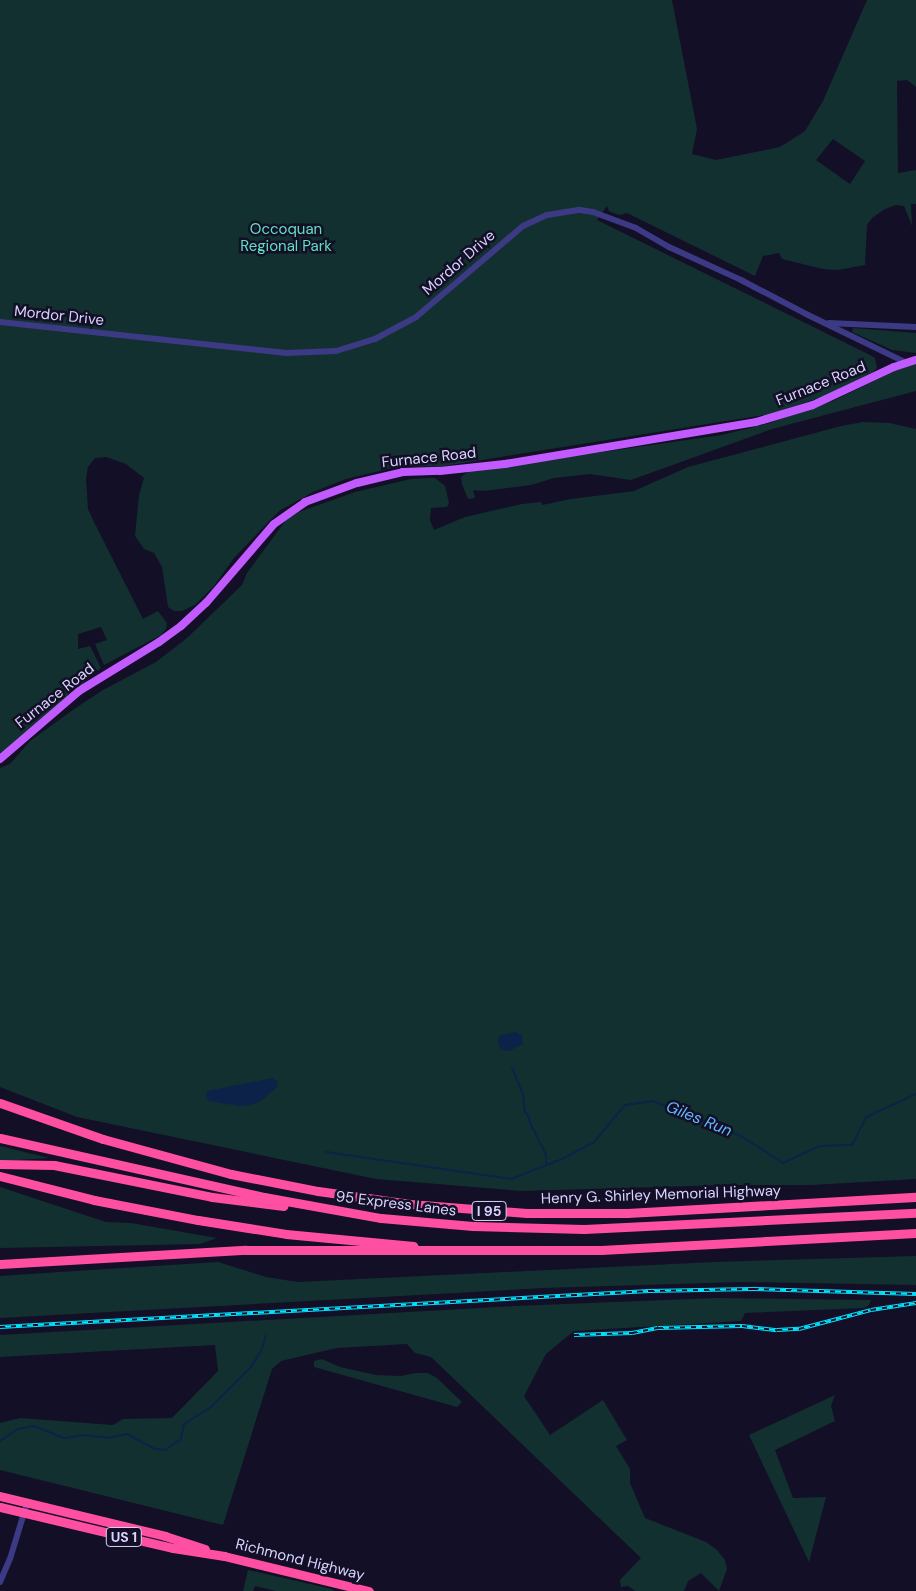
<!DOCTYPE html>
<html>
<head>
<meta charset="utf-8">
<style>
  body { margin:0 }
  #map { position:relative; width:916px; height:1591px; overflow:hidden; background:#130f26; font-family:"DM Sans",sans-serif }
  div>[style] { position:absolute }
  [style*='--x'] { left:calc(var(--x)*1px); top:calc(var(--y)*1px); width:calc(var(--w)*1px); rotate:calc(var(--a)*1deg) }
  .green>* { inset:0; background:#12302f }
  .water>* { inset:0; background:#0c2248 }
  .stream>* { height:2px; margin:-1px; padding:0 1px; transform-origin:1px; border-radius:1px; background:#0c2248 }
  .minor>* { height:6px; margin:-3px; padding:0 3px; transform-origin:3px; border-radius:3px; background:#3d3a85 }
  .major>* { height:8px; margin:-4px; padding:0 4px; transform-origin:4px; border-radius:4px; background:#c25bff }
  .highway>* { height:9px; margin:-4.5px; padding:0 4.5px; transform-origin:4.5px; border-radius:4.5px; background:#ff4fa3 }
  .rail>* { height:4px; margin-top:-2px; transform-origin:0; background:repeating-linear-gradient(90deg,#130f26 0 5.5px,#00e5ff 0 11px); box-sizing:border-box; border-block:1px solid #00e5ff }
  span { translate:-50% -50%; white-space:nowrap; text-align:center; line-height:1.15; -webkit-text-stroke:5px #130f26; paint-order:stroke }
  .shield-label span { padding:1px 4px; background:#130f26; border:1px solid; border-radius:4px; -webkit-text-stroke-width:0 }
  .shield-label { font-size:14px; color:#d9d4ff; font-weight:700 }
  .park-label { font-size:15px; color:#5fe0c0 }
  .street-label { font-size:15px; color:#d9d4ff }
  .water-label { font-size:16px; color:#62b6ff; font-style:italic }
</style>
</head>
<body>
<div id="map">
  <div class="green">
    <div style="clip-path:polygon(evenodd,0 0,672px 0,697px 129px,692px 154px,716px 160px,780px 147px,805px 131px,823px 101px,867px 0,916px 0,916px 87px,907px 80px,897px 81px,898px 173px,916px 170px,916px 204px,911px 204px,912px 226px,904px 206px,896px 205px,885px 209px,872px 218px,867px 225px,865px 265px,838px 270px,823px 269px,782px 259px,779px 253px,763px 256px,755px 276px,627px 213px,619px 215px,609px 211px,607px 206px,597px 220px,870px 355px,875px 358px,877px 368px,873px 372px,822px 397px,771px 414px,444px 466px,396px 467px,346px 479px,313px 492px,279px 511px,234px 558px,214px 586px,195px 605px,182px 611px,174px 611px,168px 607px,162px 567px,154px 553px,144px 549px,135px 536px,139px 495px,144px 478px,126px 464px,106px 457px,95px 458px,88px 467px,86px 478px,88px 509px,95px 524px,143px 619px,158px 611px,167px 623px,166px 629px,161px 635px,104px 665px,95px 644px,107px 640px,101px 627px,78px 634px,78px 649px,90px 646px,101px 668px,0 755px,0 0,833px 139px,865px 161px,850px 184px,816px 160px,833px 139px)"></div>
    <div style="clip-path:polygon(853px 328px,916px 333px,916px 353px,892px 350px,852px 332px)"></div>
    <div style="clip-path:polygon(916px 363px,916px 391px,772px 429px,631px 480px,590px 474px,554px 478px,531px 485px,483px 491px,473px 490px,475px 498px,468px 499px,462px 484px,461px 477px,469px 471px,722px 435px,770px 423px,835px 400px,907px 365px)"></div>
    <div style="clip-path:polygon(863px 422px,889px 423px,916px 429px,916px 1179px,812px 1185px,726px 1185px,521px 1191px,376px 1179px,77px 1117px,0 1087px,0 768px,10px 764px,30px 741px,77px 707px,103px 690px,156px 662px,187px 638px,242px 585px,247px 573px,286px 520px,299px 512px,355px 492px,411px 479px,428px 478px,435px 478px,445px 486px,449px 503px,447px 507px,431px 508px,430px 520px,434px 530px,465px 517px,522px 504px,541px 502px,542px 505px,571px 499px,634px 491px,688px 467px,841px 426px)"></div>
    <div style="clip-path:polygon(0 1146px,49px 1158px,0 1161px)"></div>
    <div style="clip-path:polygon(0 1187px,106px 1222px,131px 1223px,217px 1238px,200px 1244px,0 1248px)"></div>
    <div style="clip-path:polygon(916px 1256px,916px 1285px,741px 1282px,544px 1288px,0 1318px,0 1276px,75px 1271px,218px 1262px,266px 1277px,298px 1282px,713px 1262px)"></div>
    <div style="clip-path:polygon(716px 1298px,871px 1300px,869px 1305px,864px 1308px,745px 1313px,741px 1321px,574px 1331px,546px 1354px,524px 1396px,550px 1435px,603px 1400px,627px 1440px,616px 1446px,630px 1469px,630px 1483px,645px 1518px,706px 1542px,717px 1550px,725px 1560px,727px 1569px,719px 1591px,701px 1573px,688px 1581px,684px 1591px,635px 1591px,628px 1586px,621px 1587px,620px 1580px,641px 1558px,431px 1357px,415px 1353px,407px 1344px,337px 1348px,281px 1361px,272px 1369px,223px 1525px,0 1470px,0 1423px,20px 1418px,113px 1425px,123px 1419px,172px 1418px,218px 1371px,215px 1345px,0 1357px,0 1335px,515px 1306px)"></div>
    <div style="clip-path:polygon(322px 1359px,340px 1367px,376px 1375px,400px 1376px,416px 1373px,428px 1373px,437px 1378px,462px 1402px,457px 1407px,314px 1367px,314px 1361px)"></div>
    <div style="clip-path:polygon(835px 1395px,831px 1406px,835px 1421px,775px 1450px,793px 1498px,826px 1497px,809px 1562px,749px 1435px)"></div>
    <div style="clip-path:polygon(248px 1570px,332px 1589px,334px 1591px,276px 1591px,255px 1586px,253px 1591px,243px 1591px)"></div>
  </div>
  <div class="water">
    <div style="clip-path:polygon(515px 1032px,522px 1035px,523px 1044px,509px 1051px,501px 1050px,498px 1043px,499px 1036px)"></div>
    <div style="clip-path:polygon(273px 1078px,278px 1082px,276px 1088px,261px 1101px,250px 1105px,239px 1106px,209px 1101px,206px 1098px,207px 1091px)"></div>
  </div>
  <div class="stream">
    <div style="--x:512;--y:1068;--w:28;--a:67"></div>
    <div style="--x:523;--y:1094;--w:18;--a:84"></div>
    <div style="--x:525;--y:1112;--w:6;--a:51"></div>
    <div style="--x:529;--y:1117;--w:6;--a:81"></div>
    <div style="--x:530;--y:1123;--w:35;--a:63"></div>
    <div style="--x:546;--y:1154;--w:10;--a:90"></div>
    <div style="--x:326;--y:1152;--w:187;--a:8.3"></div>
    <div style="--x:511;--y:1179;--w:55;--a:-21.4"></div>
    <div style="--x:562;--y:1159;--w:36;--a:-28"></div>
    <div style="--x:594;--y:1142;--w:48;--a:-50"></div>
    <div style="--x:625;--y:1105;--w:28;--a:-8"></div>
    <div style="--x:653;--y:1101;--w:95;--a:21.7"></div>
    <div style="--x:741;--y:1136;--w:50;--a:32.7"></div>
    <div style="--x:783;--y:1163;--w:40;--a:-25"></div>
    <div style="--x:819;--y:1146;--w:33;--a:-2"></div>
    <div style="--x:852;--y:1145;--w:31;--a:-63"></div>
    <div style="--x:866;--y:1117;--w:55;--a:-24.7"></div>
    <div style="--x:0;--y:1441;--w:22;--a:-34"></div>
    <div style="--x:18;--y:1429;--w:16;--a:-11"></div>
    <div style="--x:34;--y:1426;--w:32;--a:22"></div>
    <div style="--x:64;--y:1438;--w:21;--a:-8"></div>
    <div style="--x:85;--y:1435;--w:23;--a:7"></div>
    <div style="--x:108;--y:1438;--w:19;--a:-12"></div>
    <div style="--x:127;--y:1434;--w:32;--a:28"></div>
    <div style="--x:155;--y:1449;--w:10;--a:6"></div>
    <div style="--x:165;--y:1450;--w:19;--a:-35"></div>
    <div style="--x:181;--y:1439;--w:15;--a:-79"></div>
    <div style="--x:184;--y:1424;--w:32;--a:-32"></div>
    <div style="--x:211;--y:1407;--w:57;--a:-45"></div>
    <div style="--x:251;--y:1367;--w:19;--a:-58"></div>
    <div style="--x:261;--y:1351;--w:16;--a:-72"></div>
  </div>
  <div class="minor">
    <div style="--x:0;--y:322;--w:288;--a:6.2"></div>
    <div style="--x:286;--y:353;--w:50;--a:-2.3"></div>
    <div style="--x:336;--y:351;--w:41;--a:-17.1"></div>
    <div style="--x:375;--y:339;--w:47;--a:-28.2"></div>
    <div style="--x:416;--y:317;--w:140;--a:-40.4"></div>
    <div style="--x:523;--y:226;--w:26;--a:-25"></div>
    <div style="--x:547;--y:215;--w:33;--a:-9"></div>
    <div style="--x:580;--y:210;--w:13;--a:9"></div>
    <div style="--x:593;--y:212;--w:46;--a:20.4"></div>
    <div style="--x:636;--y:228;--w:38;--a:30"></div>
    <div style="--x:669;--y:247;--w:79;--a:24.6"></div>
    <div style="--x:741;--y:280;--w:76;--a:27.6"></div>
    <div style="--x:808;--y:315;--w:108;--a:25.9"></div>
    <div style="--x:829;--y:323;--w:87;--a:2.6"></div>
    <div style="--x:0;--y:1582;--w:25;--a:-67"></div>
    <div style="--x:10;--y:1559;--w:59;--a:-73.1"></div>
  </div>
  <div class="major">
    <div style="--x:0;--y:759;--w:104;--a:-40.7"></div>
    <div style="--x:79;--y:691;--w:94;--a:-31.5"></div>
    <div style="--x:159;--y:642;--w:27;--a:-36"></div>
    <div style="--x:181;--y:626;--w:34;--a:-43"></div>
    <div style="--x:206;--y:603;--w:104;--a:-49.3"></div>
    <div style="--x:274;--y:524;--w:38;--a:-35"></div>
    <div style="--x:305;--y:502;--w:55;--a:-20.1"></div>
    <div style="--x:357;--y:483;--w:47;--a:-13.4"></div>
    <div style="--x:403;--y:472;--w:37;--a:-2"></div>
    <div style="--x:440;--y:471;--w:65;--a:-6.1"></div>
    <div style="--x:505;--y:464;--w:254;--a:-9.5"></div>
    <div style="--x:756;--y:422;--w:59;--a:-16.6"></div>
    <div style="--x:813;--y:405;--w:89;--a:-25.1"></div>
    <div style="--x:894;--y:367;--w:23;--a:-18"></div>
  </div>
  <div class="highway">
    <div style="--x:0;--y:1103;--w:109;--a:19.3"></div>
    <div style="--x:103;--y:1139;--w:133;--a:15.3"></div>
    <div style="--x:231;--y:1174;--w:89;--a:11.1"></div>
    <div style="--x:318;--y:1191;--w:93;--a:8"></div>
    <div style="--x:410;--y:1204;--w:117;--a:4.4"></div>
    <div style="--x:527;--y:1213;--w:100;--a:0"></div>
    <div style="--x:627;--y:1213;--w:289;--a:-3.2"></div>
    <div style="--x:0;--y:1138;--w:271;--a:12.6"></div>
    <div style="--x:264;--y:1197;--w:119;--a:10.2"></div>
    <div style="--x:381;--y:1218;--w:92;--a:5"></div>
    <div style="--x:473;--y:1226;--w:111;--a:1.5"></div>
    <div style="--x:584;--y:1229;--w:332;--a:-2.8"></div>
    <div style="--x:0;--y:1164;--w:54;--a:1.1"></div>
    <div style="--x:54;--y:1165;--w:161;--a:11.4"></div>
    <div style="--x:212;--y:1197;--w:72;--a:7.2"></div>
    <div style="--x:0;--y:1176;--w:97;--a:14.3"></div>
    <div style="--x:94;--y:1200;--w:106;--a:10.9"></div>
    <div style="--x:198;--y:1220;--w:89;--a:9"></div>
    <div style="--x:286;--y:1234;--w:128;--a:5.4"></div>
    <div style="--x:0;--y:1264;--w:246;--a:-3.3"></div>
    <div style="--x:246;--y:1250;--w:355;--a:0"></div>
    <div style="--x:601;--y:1250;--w:315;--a:-3.1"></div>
    <div style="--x:0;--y:1496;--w:170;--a:13.6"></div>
    <div style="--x:165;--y:1536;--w:42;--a:18"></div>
    <div style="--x:0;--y:1507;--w:116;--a:13.4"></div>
    <div style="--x:113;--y:1534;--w:62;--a:13.1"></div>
    <div style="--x:173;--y:1548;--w:52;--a:8.9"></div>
    <div style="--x:224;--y:1556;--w:149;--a:13.6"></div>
  </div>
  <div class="rail">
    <div style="--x:0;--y:1327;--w:650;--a:-3.17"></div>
    <div style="--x:649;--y:1291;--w:104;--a:-1.1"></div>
    <div style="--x:753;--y:1289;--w:163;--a:1.8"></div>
    <div style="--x:574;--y:1335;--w:58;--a:-2"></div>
    <div style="--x:632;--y:1333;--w:26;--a:-11"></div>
    <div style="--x:658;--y:1328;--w:84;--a:-1.4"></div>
    <div style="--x:742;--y:1326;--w:35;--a:7"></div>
    <div style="--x:777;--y:1330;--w:22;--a:-3"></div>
    <div style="--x:799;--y:1329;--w:74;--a:-14.8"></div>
    <div style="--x:871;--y:1310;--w:46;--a:-8.8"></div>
  </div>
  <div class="shield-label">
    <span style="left:489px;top:1211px">I 95</span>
    <span style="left:124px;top:1537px">US 1</span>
  </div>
  <div class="park-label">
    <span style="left:286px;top:238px">Occoquan<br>Regional Park</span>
  </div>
  <div class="street-label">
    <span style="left:459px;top:263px;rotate:-41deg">Mordor Drive</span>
    <span style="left:59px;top:316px;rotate:6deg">Mordor Drive</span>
    <span style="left:821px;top:384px;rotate:-22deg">Furnace Road</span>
    <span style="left:429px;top:458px;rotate:-6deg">Furnace Road</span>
    <span style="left:55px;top:696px;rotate:-38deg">Furnace Road</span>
    <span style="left:661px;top:1195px;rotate:-2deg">Henry G. Shirley Memorial Highway</span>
    <span style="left:396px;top:1204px;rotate:7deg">95 Express Lanes</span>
    <span style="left:300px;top:1560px;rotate:14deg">Richmond Highway</span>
  </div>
  <div class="water-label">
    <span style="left:699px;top:1119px;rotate:22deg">Giles Run</span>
  </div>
</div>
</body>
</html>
